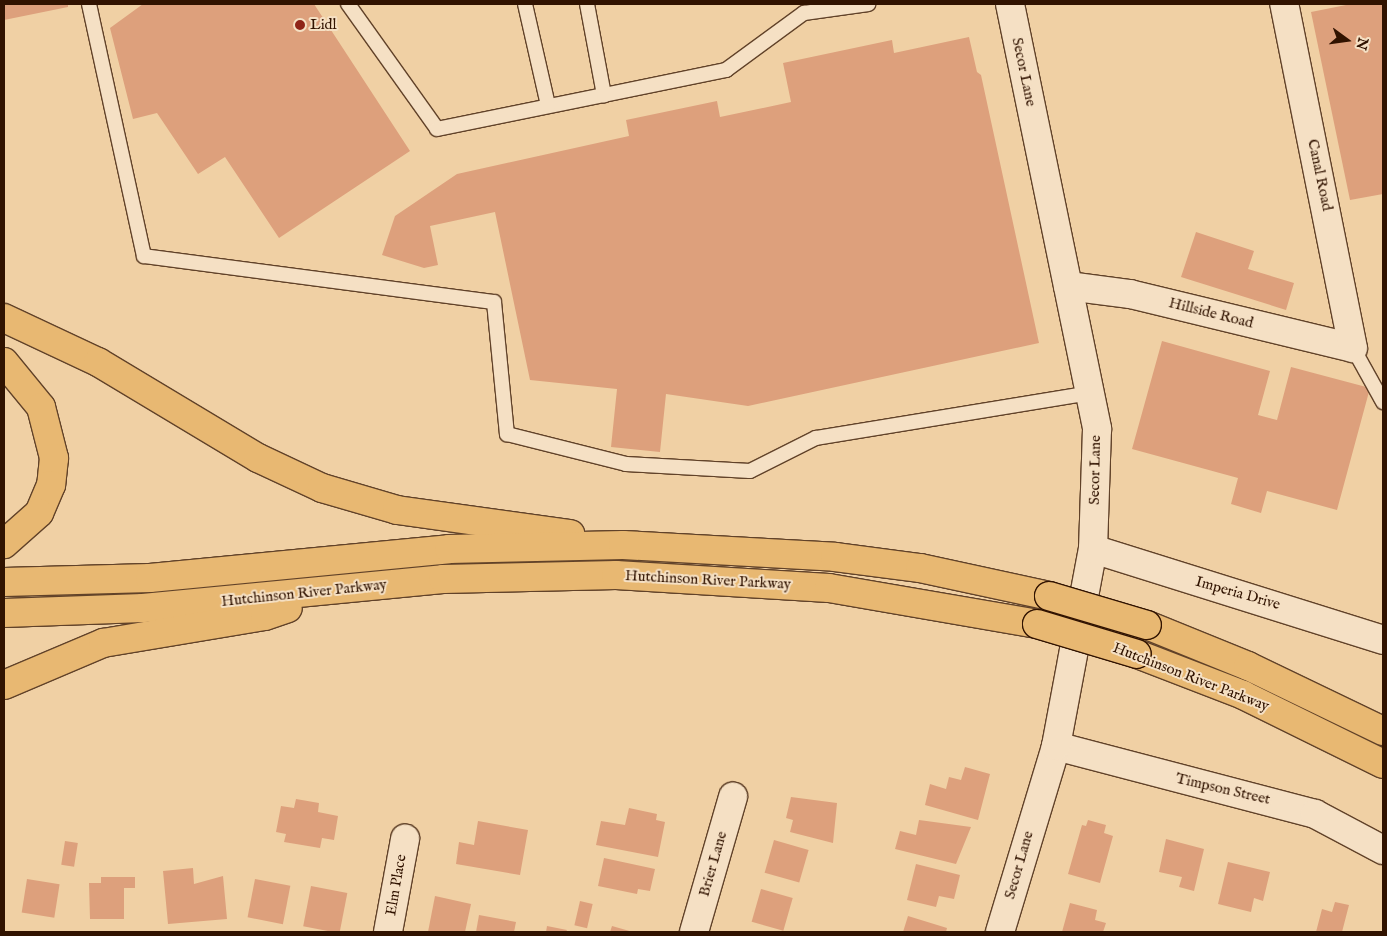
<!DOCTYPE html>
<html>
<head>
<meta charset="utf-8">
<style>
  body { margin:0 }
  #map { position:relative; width:1387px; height:936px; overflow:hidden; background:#f0d0a4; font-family:"IM FELL English",serif }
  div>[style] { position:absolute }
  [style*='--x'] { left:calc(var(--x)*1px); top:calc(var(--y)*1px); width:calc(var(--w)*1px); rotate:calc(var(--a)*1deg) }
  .building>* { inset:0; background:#dda07c; transform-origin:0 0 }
  .roads { filter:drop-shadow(1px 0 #614229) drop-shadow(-1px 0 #614229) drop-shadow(0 1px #614229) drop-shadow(0 -1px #614229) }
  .service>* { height:14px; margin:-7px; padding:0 7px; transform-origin:7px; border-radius:7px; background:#f5e0c4 }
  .minor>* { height:28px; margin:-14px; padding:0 14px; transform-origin:14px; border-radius:14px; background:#f5e0c4 }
  .tertiary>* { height:28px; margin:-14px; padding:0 14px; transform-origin:14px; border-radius:14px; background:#f5e0c4 }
  .motorway>* { height:28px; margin:-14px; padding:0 14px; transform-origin:14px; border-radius:14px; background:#e8b872 }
  .bridges { filter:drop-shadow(1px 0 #311300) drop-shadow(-1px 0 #311300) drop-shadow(0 1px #311300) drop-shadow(0 -1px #311300) }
  .motorway-bridge>* { height:28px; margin:-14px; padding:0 14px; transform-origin:14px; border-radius:14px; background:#e8b872 }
  .dots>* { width:14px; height:14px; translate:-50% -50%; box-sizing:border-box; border:2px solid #f5e0c4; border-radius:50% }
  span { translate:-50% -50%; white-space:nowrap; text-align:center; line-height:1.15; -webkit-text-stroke:4px #f5e0c4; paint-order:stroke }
  .poi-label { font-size:15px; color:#311300 }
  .left { translate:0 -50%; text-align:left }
  .street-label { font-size:15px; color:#311300 }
  .frame { position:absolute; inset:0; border:5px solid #311300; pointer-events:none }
  .north { position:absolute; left:1322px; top:15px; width:50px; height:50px; -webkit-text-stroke:4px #f5e0c4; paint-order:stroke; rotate:104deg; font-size:14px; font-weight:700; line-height:20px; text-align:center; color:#311300 }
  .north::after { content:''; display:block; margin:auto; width:18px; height:22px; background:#311300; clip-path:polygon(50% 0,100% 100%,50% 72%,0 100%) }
</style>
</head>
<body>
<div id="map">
  <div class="building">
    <div style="clip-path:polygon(4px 4px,68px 4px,68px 7px,4px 20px)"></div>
    <div style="clip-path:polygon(143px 4px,314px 4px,410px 151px,279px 238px,225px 157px,198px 174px,157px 113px,133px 119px,110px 28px)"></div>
    <div style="clip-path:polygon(1351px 4px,1383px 4px,1383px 194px,1350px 200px,1311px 12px)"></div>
    <div style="clip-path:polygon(969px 37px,977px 72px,981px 75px,1039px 343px,748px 406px,666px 394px,660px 452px,611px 447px,617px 389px,530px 380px,495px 212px,430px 226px,438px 265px,424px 268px,382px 255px,395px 216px,457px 174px,629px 136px,626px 120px,717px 101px,720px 117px,791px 102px,783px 63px,892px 40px,894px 53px)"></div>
    <div style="clip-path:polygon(1196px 232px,1254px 251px,1248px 269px,1294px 283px,1286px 310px,1181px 277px)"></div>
    <div style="clip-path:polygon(1162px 341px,1270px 371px,1258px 415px,1277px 420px,1291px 367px,1370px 388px,1337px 510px,1267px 491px,1261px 513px,1231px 504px,1238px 478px,1132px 449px)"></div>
    <div style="clip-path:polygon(965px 767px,990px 774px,978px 820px,925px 805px,930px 784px,946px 789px,949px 777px,961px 780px)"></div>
    <div style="clip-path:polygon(791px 797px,837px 803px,833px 843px,790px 832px,793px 820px,786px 818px)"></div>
    <div style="clip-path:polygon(296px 799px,319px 803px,318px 812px,338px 816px,334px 840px,322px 838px,320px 848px,284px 842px,286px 834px,276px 832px,281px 806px,294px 808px)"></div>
    <div style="clip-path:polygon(629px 808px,657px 814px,656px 820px,665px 822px,658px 857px,596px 845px,601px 821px,625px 825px)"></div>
    <div style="clip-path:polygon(919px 820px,971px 827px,956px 864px,895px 849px,900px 831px,916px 835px)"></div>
    <div style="clip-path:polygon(1088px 820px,1106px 825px,1104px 833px,1113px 836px,1100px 883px,1068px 874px,1082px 825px,1086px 826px)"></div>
    <div style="clip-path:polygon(478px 821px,528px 830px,520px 875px,456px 864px,459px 842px,474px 845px)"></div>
    <div style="clip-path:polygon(1166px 839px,1204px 849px,1194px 891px,1179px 887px,1182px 877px,1159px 872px)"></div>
    <div style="left:774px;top:840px;width:36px;height:34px;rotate:16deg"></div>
    <div style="left:65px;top:841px;width:13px;height:24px;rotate:9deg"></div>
    <div style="clip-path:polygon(604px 858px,655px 869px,650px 891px,638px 889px,637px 894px,598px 886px)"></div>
    <div style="clip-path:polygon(1228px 862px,1270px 872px,1263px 901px,1254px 898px,1251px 912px,1218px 904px)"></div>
    <div style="clip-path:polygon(916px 864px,960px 875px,954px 899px,939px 896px,936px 907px,907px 900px)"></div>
    <div style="clip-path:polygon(193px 868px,194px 884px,223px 876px,227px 919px,168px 924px,163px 871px)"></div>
    <div style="clip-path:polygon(101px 877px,135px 877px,135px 888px,124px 888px,124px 919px,90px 919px,89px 883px,101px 883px)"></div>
    <div style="left:27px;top:879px;width:33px;height:34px;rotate:9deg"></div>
    <div style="left:255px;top:879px;width:36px;height:39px;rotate:11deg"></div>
    <div style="left:311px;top:886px;width:37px;height:41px;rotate:11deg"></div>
    <div style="left:761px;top:889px;width:33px;height:34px;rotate:16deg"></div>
    <div style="clip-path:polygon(435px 896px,471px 904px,465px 932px,428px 932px)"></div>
    <div style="left:580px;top:901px;width:13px;height:25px;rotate:13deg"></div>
    <div style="clip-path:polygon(1335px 902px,1349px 905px,1342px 932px,1316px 932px,1322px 909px,1332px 912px)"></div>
    <div style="clip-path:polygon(1070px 903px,1097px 910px,1095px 920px,1106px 923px,1103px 932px,1062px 932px)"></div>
    <div style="clip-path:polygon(479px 915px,516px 922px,514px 932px,476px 932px)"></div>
    <div style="clip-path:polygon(908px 916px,947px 928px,946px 932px,903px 932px)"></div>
    <div style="clip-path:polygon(547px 926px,567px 930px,566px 932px,546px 932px)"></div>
    <div style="clip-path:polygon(612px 926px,633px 932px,610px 932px)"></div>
  </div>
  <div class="roads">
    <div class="service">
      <div style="--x:89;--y:4;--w:258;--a:77.7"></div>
      <div style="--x:144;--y:256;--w:353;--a:7.5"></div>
      <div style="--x:494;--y:302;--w:133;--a:84.4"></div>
      <div style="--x:507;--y:434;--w:123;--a:14.1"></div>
      <div style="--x:626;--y:464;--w:124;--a:3.2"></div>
      <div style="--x:750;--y:471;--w:74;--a:-26.6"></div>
      <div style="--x:816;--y:438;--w:278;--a:-9.3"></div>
      <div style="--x:348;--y:4;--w:153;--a:54.5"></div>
      <div style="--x:437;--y:129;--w:170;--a:-11.5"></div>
      <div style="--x:525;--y:4;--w:104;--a:77.2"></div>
      <div style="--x:587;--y:4;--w:93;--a:79.4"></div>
      <div style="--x:604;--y:95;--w:125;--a:-11.6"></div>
      <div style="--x:726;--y:70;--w:97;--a:-36.2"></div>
      <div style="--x:804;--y:13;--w:65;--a:-8"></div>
      <div style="--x:1353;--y:348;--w:62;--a:60.9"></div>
    </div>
    <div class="minor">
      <div style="--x:1068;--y:286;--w:63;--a:7.4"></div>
      <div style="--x:1130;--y:294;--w:229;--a:13.6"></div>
      <div style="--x:1353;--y:348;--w:351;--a:-101.3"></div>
      <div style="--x:1056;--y:746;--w:268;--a:14.7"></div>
      <div style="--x:1315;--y:814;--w:77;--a:27.9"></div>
      <div style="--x:388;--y:932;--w:95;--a:-79.6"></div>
      <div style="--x:694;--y:932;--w:141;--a:-73.9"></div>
      <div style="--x:1000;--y:932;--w:194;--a:-73.2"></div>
      <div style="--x:1056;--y:746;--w:200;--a:-79.4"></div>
      <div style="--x:1093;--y:549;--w:304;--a:17.4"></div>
    </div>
    <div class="tertiary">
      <div style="--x:1010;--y:4;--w:434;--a:78.4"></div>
      <div style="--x:1097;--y:429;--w:120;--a:91.9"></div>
    </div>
    <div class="motorway">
      <div style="--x:4;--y:318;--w:104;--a:25.1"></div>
      <div style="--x:98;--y:362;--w:187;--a:31"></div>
      <div style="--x:258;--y:458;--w:71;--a:25.1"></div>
      <div style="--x:322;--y:488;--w:78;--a:16.3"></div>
      <div style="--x:397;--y:510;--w:175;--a:7.9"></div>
      <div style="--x:4;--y:362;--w:58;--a:50.6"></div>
      <div style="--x:41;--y:407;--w:53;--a:75.7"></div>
      <div style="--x:54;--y:458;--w:27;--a:96"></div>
      <div style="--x:51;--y:485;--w:30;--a:113"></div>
      <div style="--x:39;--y:513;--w:47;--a:138.5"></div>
      <div style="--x:4;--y:582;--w:146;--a:-1.6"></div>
      <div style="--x:150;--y:578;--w:300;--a:-5.5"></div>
      <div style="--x:449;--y:549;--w:174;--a:-1.3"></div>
      <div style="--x:623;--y:545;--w:212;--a:3.2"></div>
      <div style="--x:835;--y:557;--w:86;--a:7.4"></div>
      <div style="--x:920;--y:568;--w:132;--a:12.2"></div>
      <div style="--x:4;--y:613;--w:139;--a:-2.1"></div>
      <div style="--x:143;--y:608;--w:301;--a:-5.5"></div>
      <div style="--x:443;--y:579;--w:173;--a:-1.3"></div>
      <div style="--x:616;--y:575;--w:213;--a:3.5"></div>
      <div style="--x:829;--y:588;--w:211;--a:9.8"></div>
      <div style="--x:1147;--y:625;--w:109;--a:22.1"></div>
      <div style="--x:1248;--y:666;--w:150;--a:25.7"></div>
      <div style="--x:1137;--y:654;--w:114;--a:21.1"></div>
      <div style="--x:1243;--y:695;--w:156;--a:26.2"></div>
      <div style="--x:4;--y:685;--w:108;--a:-23"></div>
      <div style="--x:103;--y:643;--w:164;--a:-9.5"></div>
      <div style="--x:265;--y:616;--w:24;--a:-19"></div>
    </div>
  </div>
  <div class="bridges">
    <div class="motorway-bridge">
      <div style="--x:1049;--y:596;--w:102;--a:16.5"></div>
      <div style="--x:1037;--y:624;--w:104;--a:16.7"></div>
    </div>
  </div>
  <div class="dots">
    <div style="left:300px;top:25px;background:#8f2418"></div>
  </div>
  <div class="poi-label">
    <span class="left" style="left:310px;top:25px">Lidl</span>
  </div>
  <div class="street-label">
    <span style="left:1024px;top:72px;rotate:78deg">Secor Lane</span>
    <span style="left:1320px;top:175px;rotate:78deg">Canal Road</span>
    <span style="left:1211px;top:313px;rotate:14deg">Hillside Road</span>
    <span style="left:1095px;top:470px;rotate:-89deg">Secor Lane</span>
    <span style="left:708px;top:580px;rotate:3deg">Hutchinson River Parkway</span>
    <span style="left:304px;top:593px;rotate:-6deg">Hutchinson River Parkway</span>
    <span style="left:1238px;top:593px;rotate:16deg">Imperia Drive</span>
    <span style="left:1191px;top:677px;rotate:21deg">Hutchinson River Parkway</span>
    <span style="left:1223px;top:789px;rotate:13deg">Timpson Street</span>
    <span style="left:713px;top:864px;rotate:-74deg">Brier Lane</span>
    <span style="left:1019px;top:865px;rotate:-74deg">Secor Lane</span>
    <span style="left:396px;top:885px;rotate:-80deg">Elm Place</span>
  </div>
  <div class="frame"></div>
  <div class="north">N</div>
</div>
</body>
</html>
